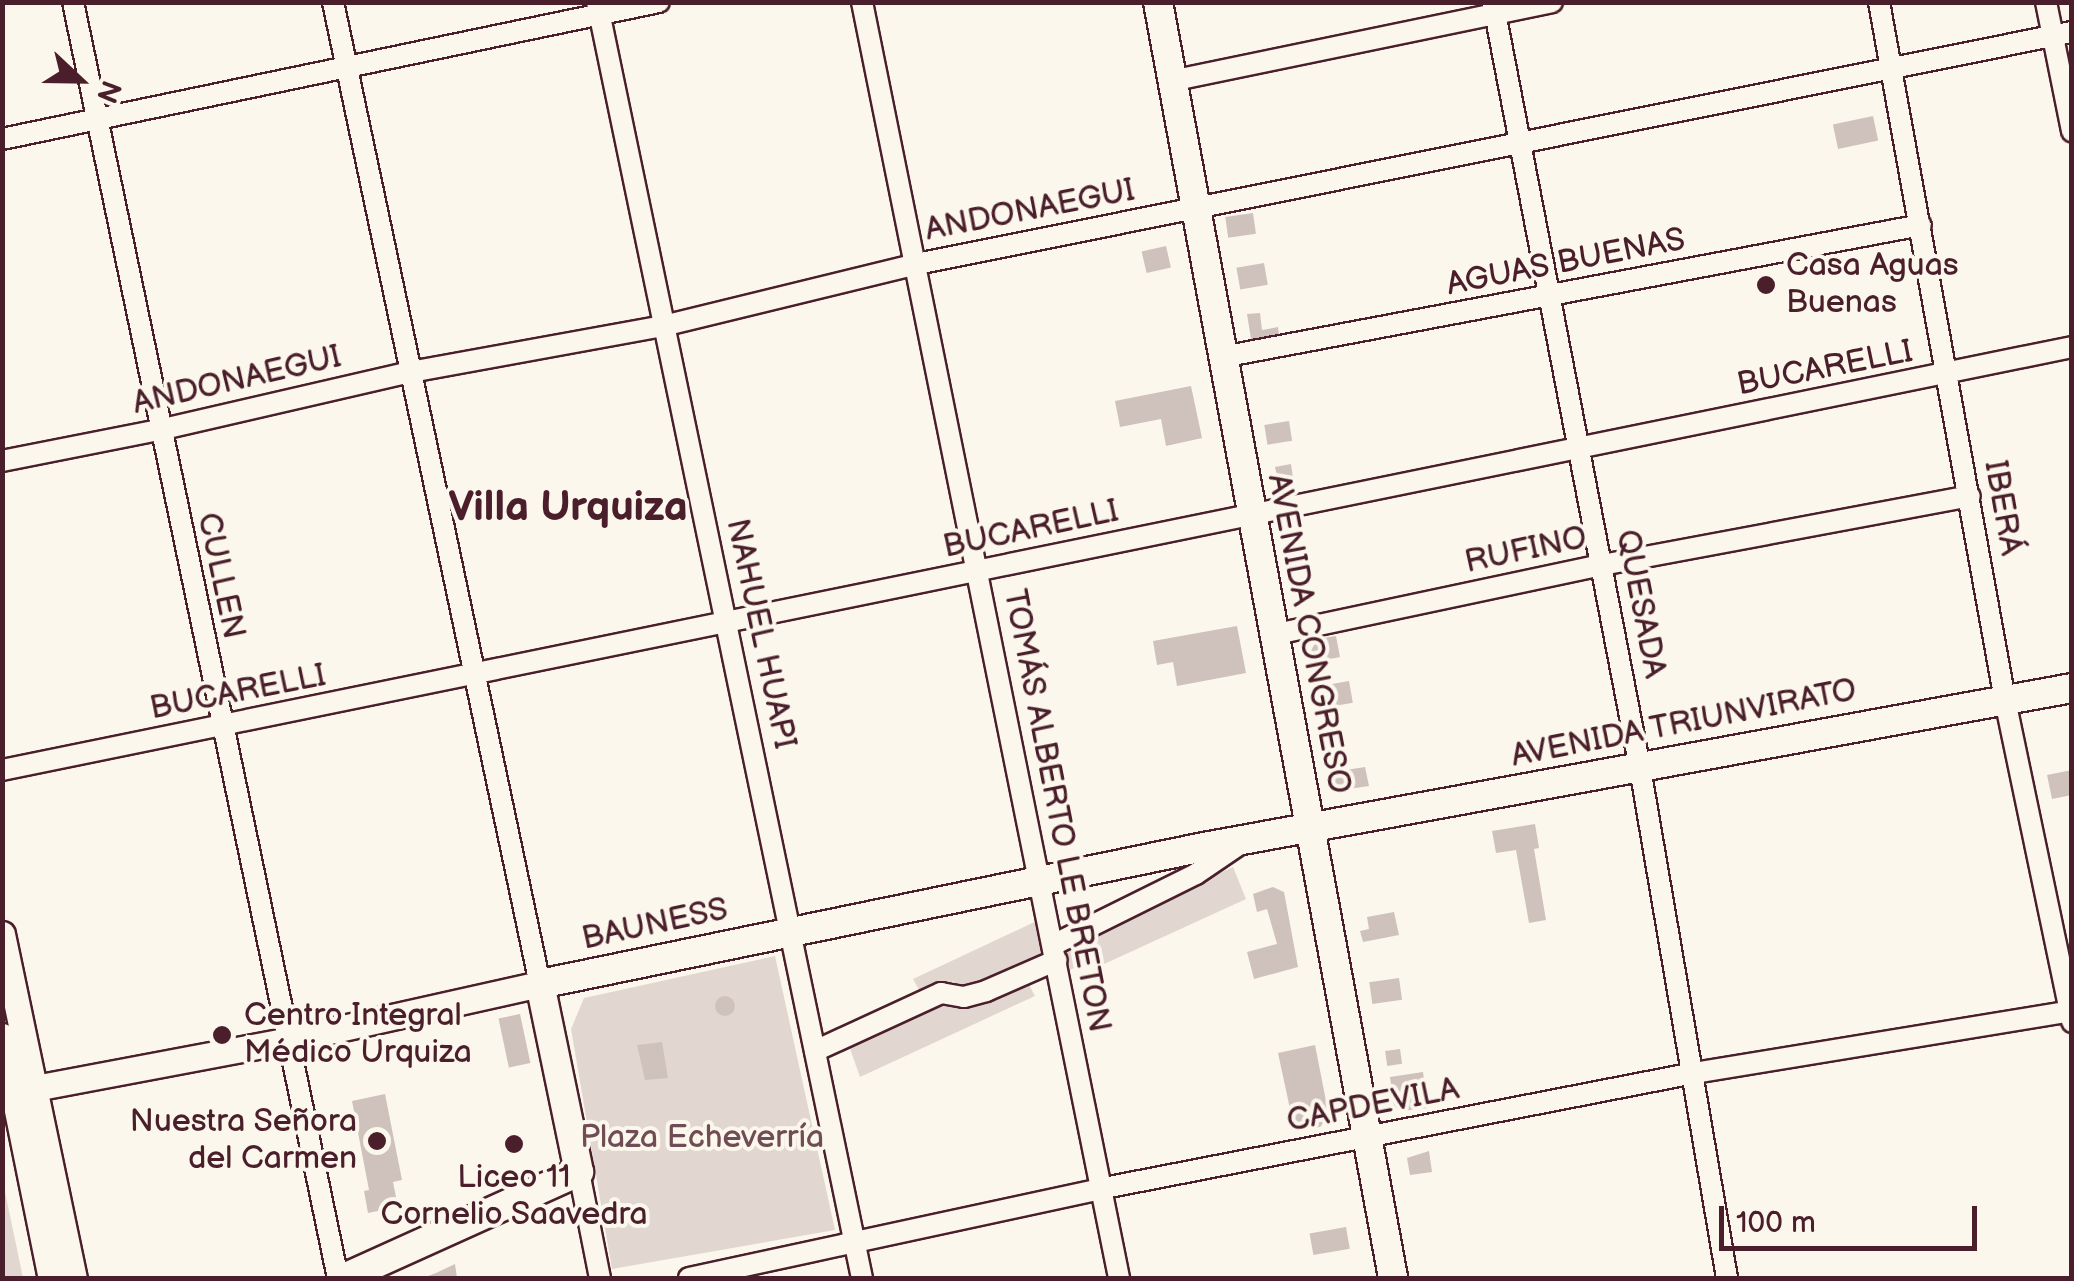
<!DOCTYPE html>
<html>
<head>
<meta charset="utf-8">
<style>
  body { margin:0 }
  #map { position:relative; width:2074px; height:1281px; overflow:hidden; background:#fbf7ec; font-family:"Balsamiq Sans",sans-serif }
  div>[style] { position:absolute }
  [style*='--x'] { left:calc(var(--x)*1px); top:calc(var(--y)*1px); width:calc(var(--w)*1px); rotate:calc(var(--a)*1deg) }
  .green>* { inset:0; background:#e2d7d0 }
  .building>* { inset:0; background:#cfc2bc; transform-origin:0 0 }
  .round { border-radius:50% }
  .roads { filter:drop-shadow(2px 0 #4a1f2b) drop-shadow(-2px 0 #4a1f2b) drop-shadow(0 2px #4a1f2b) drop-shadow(0 -2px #4a1f2b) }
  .minor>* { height:20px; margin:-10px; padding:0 10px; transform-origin:10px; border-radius:10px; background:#fbf7ec }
  .tertiary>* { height:25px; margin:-12.5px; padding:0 12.5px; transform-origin:12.5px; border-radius:12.5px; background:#fbf7ec }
  .secondary>* { height:28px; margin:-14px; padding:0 14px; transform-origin:14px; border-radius:14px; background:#fbf7ec }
  .dots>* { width:28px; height:28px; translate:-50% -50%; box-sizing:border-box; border:5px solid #fbf7ec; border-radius:50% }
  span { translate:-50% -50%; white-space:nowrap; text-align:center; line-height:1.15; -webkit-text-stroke:8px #fbf7ec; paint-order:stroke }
  .street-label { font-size:32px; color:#4a1f2b }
  .poi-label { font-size:32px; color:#4a1f2b }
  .left { translate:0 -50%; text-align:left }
  .right { translate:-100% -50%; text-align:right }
  .park-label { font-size:32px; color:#704d54 }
  .district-label { font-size:42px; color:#4a1f2b; font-weight:700 }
  .frame { position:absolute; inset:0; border:5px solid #4a1f2b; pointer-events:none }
  .north { position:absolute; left:30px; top:30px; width:100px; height:100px; -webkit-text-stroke:8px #fbf7ec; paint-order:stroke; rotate:112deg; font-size:28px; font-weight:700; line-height:40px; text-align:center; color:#4a1f2b }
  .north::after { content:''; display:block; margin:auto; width:35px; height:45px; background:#4a1f2b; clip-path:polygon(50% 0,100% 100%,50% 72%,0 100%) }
  .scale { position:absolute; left:1719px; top:1206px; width:258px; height:45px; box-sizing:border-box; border:5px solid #4a1f2b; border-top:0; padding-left:12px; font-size:30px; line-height:35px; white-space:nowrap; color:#4a1f2b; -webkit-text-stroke:8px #fbf7ec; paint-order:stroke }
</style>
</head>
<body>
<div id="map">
  <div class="green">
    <div style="clip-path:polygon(1233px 867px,1246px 899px,1102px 965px,1082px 964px,1066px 972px,1066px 944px)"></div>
    <div style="clip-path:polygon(1043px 918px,1046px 953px,1041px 959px,961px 991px,953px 981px,925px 995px,918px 988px,913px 979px)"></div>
    <div style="clip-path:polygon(775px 956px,835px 1230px,612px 1269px,571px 1029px,584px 998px)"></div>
    <div style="clip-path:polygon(1026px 979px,1035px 996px,860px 1077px,849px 1046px,943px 1000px)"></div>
    <div style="clip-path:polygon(3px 1182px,23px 1278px,3px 1278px)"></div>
  </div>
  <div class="building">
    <div style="left:1873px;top:116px;width:25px;height:41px;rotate:78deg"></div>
    <div style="left:1253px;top:213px;width:21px;height:28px;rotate:82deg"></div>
    <div style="left:1166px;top:246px;width:22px;height:25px;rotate:77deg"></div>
    <div style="left:1264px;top:263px;width:22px;height:28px;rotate:80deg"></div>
    <div style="clip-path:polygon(1260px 313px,1262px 330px,1278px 327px,1280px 341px,1258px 344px,1251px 339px,1247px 314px)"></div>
    <div style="clip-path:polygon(1191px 386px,1202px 438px,1166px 446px,1161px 419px,1120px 427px,1115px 401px)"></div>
    <div style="left:1289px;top:421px;width:20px;height:25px;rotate:81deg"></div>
    <div style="clip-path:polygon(1291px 464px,1294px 485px,1288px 486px,1278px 481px,1275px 467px)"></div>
    <div style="clip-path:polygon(1237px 626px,1246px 673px,1177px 686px,1173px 662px,1157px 665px,1153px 641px)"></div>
    <div style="clip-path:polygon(1336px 636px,1340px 657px,1311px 663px,1310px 653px,1317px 639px)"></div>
    <div style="left:1349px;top:681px;width:22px;height:33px;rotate:80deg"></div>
    <div style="clip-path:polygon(1365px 767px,1369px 786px,1342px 790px,1335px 786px,1333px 772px)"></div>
    <div style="clip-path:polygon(2072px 770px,2072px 795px,2052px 799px,2047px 775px)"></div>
    <div style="clip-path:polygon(1535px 824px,1539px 848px,1534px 849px,1546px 920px,1529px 923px,1516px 850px,1496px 853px,1492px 831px)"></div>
    <div style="clip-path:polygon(1273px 887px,1284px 892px,1298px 967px,1254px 979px,1247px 952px,1277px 944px,1267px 909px,1257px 912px,1253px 894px)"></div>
    <div style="clip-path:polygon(1394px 912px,1399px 935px,1363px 942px,1360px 931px,1369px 929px,1367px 917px)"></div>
    <div style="left:1399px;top:978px;width:22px;height:30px;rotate:82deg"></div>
    <div class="round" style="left:715px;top:996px;width:20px;height:20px"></div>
    <div style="left:520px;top:1014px;width:50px;height:22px;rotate:78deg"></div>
    <div style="clip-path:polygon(662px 1042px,668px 1078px,645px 1080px,637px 1045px)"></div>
    <div style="clip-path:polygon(1315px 1045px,1329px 1116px,1320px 1127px,1295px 1132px,1278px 1053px)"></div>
    <div style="left:1400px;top:1049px;width:15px;height:15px;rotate:82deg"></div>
    <div style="clip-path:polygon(1423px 1072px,1428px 1108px,1401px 1111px,1394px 1106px,1390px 1077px)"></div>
    <div style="clip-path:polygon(385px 1094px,402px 1180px,393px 1182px,398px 1207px,368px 1213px,364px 1191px,369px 1190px,352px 1101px)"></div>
    <div style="clip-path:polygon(1429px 1151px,1432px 1172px,1410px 1175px,1407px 1158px)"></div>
    <div style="left:1346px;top:1227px;width:22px;height:37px;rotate:80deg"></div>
    <div style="clip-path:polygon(455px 1264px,457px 1278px,423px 1278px,436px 1273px)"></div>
  </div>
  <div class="roads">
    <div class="minor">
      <div style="--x:73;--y:2;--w:1303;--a:78.27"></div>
      <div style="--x:333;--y:2;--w:1004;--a:78.1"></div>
      <div style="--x:597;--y:2;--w:1303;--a:78.27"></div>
      <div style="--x:862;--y:2;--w:1302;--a:78.61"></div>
      <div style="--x:1493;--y:2;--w:780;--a:79.14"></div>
      <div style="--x:1640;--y:768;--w:517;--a:80.32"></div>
      <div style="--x:1879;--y:2;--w:709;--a:79.77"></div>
      <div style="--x:2005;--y:700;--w:329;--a:78.2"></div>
      <div style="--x:2046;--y:2;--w:132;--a:78.6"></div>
      <div style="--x:1171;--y:81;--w:389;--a:-11.7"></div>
      <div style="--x:2;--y:139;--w:671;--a:-11.78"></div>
      <div style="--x:1222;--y:357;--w:711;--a:-10.69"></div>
      <div style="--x:2;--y:461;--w:160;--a:-11.2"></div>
      <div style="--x:159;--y:430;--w:258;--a:-13"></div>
      <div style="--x:410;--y:372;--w:257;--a:-10.3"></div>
      <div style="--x:663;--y:326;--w:261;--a:-13.7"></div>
      <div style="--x:917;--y:264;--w:1178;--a:-11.36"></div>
      <div style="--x:1272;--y:635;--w:337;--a:-12"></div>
      <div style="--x:1602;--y:565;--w:374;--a:-10.6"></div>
      <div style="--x:2;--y:770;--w:2113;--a:-11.55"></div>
      <div style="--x:1053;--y:945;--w:160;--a:-26.4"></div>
      <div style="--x:1196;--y:874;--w:53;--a:-34.3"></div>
      <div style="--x:815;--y:1051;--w:139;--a:-24.7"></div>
      <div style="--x:941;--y:993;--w:23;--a:10"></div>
      <div style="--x:964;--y:997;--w:23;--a:-15"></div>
      <div style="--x:986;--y:991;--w:77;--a:-23.6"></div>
      <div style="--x:579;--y:1172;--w:108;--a:78.8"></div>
      <div style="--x:689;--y:1278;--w:420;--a:-12.2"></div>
      <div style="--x:1099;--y:1189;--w:606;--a:-11.03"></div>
      <div style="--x:1694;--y:1073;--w:383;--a:-9.3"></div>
    </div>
    <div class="tertiary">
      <div style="--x:2;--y:934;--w:351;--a:78.2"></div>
      <div style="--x:2;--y:1036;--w:247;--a:78.6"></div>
      <div style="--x:14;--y:1092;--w:280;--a:-10.7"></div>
      <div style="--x:289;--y:1040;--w:257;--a:-12.6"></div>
    </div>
    <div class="secondary">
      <div style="--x:1158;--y:2;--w:1297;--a:79.56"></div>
      <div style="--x:344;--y:1278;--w:258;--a:-24.3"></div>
      <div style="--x:579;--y:1172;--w:192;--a:-101.7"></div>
      <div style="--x:540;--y:984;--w:678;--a:-11.66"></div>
      <div style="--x:1204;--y:847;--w:882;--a:-10.38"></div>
    </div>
  </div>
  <div class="dots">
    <div style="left:1766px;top:285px;background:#4a1f2b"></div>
    <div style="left:222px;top:1035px;background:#4a1f2b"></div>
    <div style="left:377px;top:1141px;background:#4a1f2b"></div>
    <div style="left:514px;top:1144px;background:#4a1f2b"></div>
  </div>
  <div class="street-label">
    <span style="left:1030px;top:211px;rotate:-11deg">ANDONAEGUI</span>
    <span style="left:1566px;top:263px;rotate:-11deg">AGUAS BUENAS</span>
    <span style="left:1825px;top:369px;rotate:-11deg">BUCARELLI</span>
    <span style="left:237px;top:381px;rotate:-13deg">ANDONAEGUI</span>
    <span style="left:2002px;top:508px;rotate:80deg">IBERÁ</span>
    <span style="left:1031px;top:530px;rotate:-12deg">BUCARELLI</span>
    <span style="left:1526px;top:551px;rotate:-12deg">RUFINO</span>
    <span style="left:220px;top:576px;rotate:78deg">CULLEN</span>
    <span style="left:1640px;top:604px;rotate:79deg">QUESADA</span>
    <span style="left:760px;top:634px;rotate:78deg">NAHUEL HUAPI</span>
    <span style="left:1308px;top:634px;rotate:79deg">AVENIDA CONGRESO</span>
    <span style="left:238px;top:693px;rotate:-11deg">BUCARELLI</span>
    <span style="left:1684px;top:724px;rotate:-11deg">AVENIDA TRIUNVIRATO</span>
    <span style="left:1056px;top:811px;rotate:79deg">TOMÁS ALBERTO LE BRETON</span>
    <span style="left:655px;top:925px;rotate:-12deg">BAUNESS</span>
    <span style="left:1373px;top:1106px;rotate:-11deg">CAPDEVILA</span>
  </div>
  <div class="poi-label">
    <span class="left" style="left:1786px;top:285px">Casa Aguas<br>Buenas</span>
    <span class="left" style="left:244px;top:1035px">Centro Integral<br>Médico Urquiza</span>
    <span class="right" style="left:357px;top:1141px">Nuestra Señora<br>del Carmen</span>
    <span style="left:514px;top:1197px">Liceo 11<br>Cornelio Saavedra</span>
  </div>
  <div class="park-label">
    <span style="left:702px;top:1138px">Plaza Echeverría</span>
  </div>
  <div class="district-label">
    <span style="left:568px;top:508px">Villa Urquiza</span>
  </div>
  <div class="frame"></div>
  <div class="north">N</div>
  <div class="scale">100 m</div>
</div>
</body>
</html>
